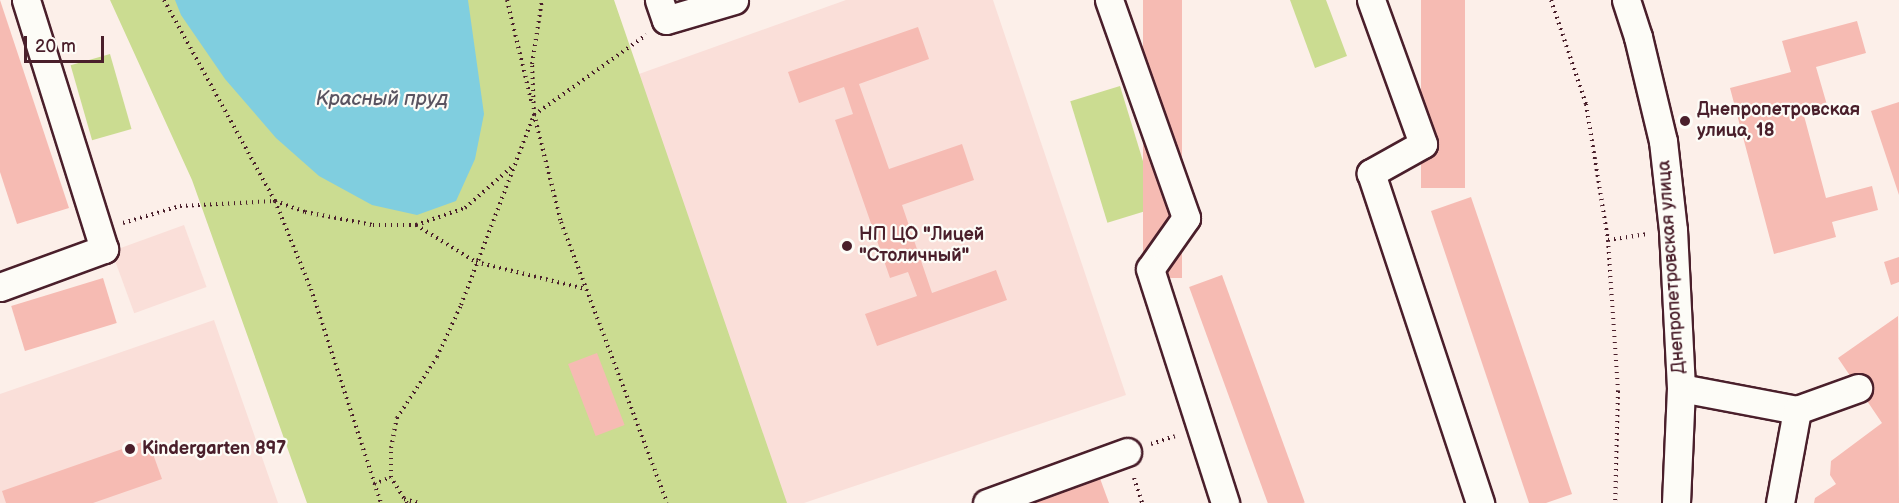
<!DOCTYPE html>
<html>
<head>
<meta charset="utf-8">
<style>
  body { margin:0 }
  #map { position:relative; width:1899px; height:503px; overflow:hidden; background:#fcefe9; font-family:"Balsamiq Sans",sans-serif }
  div>[style] { position:absolute }
  [style*='--x'] { left:calc(var(--x)*1px); top:calc(var(--y)*1px); width:calc(var(--w)*1px); rotate:calc(var(--a)*1deg) }
  .built>* { inset:0; background:#fadfd9; transform-origin:0 0 }
  .green>* { inset:0; background:#cbdc91; transform-origin:0 0 }
  .water>* { inset:0; background:#80cedf }
  .building>* { inset:0; background:#f6bbb3; transform-origin:0 0 }
  .path>* { height:4px; margin-top:-2px; transform-origin:0; background:repeating-linear-gradient(90deg,#4a1f2b 0 1.5px,transparent 0 6px) }
  .roads { filter:drop-shadow(2px 0 #4a1f2b) drop-shadow(-2px 0 #4a1f2b) drop-shadow(0 2px #4a1f2b) drop-shadow(0 -2px #4a1f2b) }
  .minor>* { height:27px; margin:-13.5px; padding:0 13.5px; transform-origin:13.5px; border-radius:13.5px; background:#fdfcf7 }
  .dots>* { width:16px; height:16px; translate:-50% -50%; box-sizing:border-box; border:3px solid #fdfcf7; border-radius:50% }
  span { translate:-50% -50%; white-space:nowrap; text-align:center; line-height:1.15; -webkit-text-stroke:4.5px #fdfcf7; paint-order:stroke }
  .poi-label { font-size:18px; color:#4a1f2b; font-weight:700 }
  .left { translate:0 -50%; text-align:left }
  .street-label { font-size:18px; color:#4a1f2b }
  .water-label { font-size:20px; color:#5a5461; font-style:italic }
  .scale { position:absolute; left:24px; top:36px; width:80px; height:27px; box-sizing:border-box; border:3px solid #4a1f2b; border-top:0; padding-left:8px; font-size:18px; line-height:21px; white-space:nowrap; color:#4a1f2b; -webkit-text-stroke:4px #fdfcf7; paint-order:stroke }
</style>
</head>
<body>
<div id="map">
  <div class="built">
    <div style="clip-path:polygon(846px 0,993px 0,1126px 395px,804px 503px,701px 503px,572px 98px)"></div>
    <div style="left:184px;top:225px;width:66px;height:77px;rotate:70deg"></div>
    <div style="clip-path:polygon(214px 320px,278px 503px,0 503px,0 394px)"></div>
  </div>
  <div class="green">
    <div style="clip-path:polygon(110px 0,614px 0,787px 503px,307px 503px,192px 180px)"></div>
    <div style="clip-path:polygon(1290px 0,1326px 0,1347px 56px,1315px 68px)"></div>
    <div style="left:110px;top:54px;width:78px;height:41px;rotate:74deg"></div>
    <div style="left:1120px;top:86px;width:127px;height:52px;rotate:73deg"></div>
  </div>
  <div class="water">
    <div style="clip-path:polygon(175px 0,468px 0,484px 114px,475px 159px,456px 201px,417px 215px,372px 205px,319px 176px,276px 138px,225px 79px,181px 15px)"></div>
  </div>
  <div class="building">
    <div style="clip-path:polygon(0 0,69px 208px,17px 224px,0 172px)"></div>
    <div style="left:1143px;top:0;width:39px;height:278px"></div>
    <div style="left:1421px;top:0;width:44px;height:188px"></div>
    <div style="clip-path:polygon(1857px 21px,1866px 53px,1816px 67px,1827px 105px,1803px 112px,1826px 198px,1872px 186px,1878px 210px,1832px 222px,1836px 237px,1774px 254px,1730px 88px,1791px 72px,1782px 41px)"></div>
    <div style="clip-path:polygon(918px 27px,929px 59px,859px 84px,889px 169px,962px 144px,974px 180px,902px 205px,932px 293px,996px 270px,1007px 300px,877px 346px,865px 314px,917px 296px,908px 272px,890px 278px,835px 120px,853px 114px,844px 87px,799px 103px,788px 72px)"></div>
    <div style="clip-path:polygon(1899px 102px,1899px 195px,1871px 111px)"></div>
    <div style="clip-path:polygon(1471px 197px,1572px 494px,1546px 503px,1529px 503px,1431px 211px)"></div>
    <div style="clip-path:polygon(1899px 257px,1899px 282px,1891px 285px,1884px 262px)"></div>
    <div style="left:1222px;top:275px;width:242px;height:35px;rotate:70deg"></div>
    <div style="left:103px;top:278px;width:47px;height:96px;rotate:73deg"></div>
    <div style="clip-path:polygon(1898px 316px,1899px 503px,1814px 503px,1815px 498px,1836px 484px,1830px 475px,1831px 461px,1882px 423px,1838px 358px)"></div>
    <div style="left:597px;top:353px;width:77px;height:31px;rotate:69deg"></div>
    <div style="clip-path:polygon(148px 440px,162px 479px,93px 503px,6px 503px,2px 491px)"></div>
    <div style="clip-path:polygon(1098px 473px,1109px 503px,1016px 503px)"></div>
  </div>
  <div class="path">
    <div style="--x:164;--y:0;--w:230;--a:61.1"></div>
    <div style="--x:275;--y:201;--w:95;--a:67.8"></div>
    <div style="--x:311;--y:289;--w:225;--a:71.9"></div>
    <div style="--x:507;--y:0;--w:107;--a:76.5"></div>
    <div style="--x:1551;--y:0;--w:110;--a:71.4"></div>
    <div style="--x:1586;--y:104;--w:138;--a:80.8"></div>
    <div style="--x:1608;--y:240;--w:151;--a:86.2"></div>
    <div style="--x:1618;--y:391;--w:112;--a:91.5"></div>
    <div style="--x:534;--y:114;--w:111;--a:76"></div>
    <div style="--x:561;--y:222;--w:300;--a:69.3"></div>
    <div style="--x:534;--y:115;--w:138;--a:-35.5"></div>
    <div style="--x:123;--y:223;--w:59;--a:-16.6"></div>
    <div style="--x:180;--y:206;--w:95;--a:-3"></div>
    <div style="--x:275;--y:201;--w:32;--a:20"></div>
    <div style="--x:305;--y:212;--w:69;--a:10.8"></div>
    <div style="--x:373;--y:225;--w:43;--a:0"></div>
    <div style="--x:416;--y:225;--w:52;--a:-19.1"></div>
    <div style="--x:465;--y:208;--w:65;--a:-41.3"></div>
    <div style="--x:416;--y:225;--w:70;--a:31.7"></div>
    <div style="--x:476;--y:262;--w:113;--a:13.8"></div>
    <div style="--x:1608;--y:240;--w:40;--a:-8.5"></div>
    <div style="--x:1151;--y:444;--w:25;--a:-18"></div>
    <div style="--x:1134;--y:478;--w:26;--a:72"></div>
    <div style="--x:374;--y:484;--w:18;--a:-22"></div>
    <div style="--x:404;--y:499;--w:16;--a:15"></div>
    <div style="--x:407;--y:503;--w:31;--a:-122"></div>
    <div style="--x:391;--y:477;--w:29;--a:-90"></div>
    <div style="--x:391;--y:448;--w:31;--a:-79"></div>
    <div style="--x:397;--y:418;--w:73;--a:-56.7"></div>
    <div style="--x:437;--y:357;--w:57;--a:-65.2"></div>
    <div style="--x:461;--y:305;--w:204;--a:-69"></div>
    <div style="--x:534;--y:115;--w:51;--a:-92.2"></div>
    <div style="--x:532;--y:64;--w:65;--a:-81.1"></div>
  </div>
  <div class="roads">
    <div class="minor">
      <div style="--x:659;--y:0;--w:21;--a:71"></div>
      <div style="--x:666;--y:20;--w:71;--a:-16.4"></div>
      <div style="--x:1109;--y:0;--w:231;--a:70.5"></div>
      <div style="--x:1186;--y:218;--w:62;--a:125.2"></div>
      <div style="--x:1150;--y:269;--w:246;--a:72.2"></div>
      <div style="--x:1371;--y:0;--w:153;--a:70.1"></div>
      <div style="--x:1423;--y:144;--w:60;--a:150.9"></div>
      <div style="--x:1371;--y:173;--w:348;--a:71.7"></div>
      <div style="--x:1626;--y:0;--w:39;--a:72"></div>
      <div style="--x:1638;--y:37;--w:107;--a:76.5"></div>
      <div style="--x:1663;--y:141;--w:90;--a:83.6"></div>
      <div style="--x:1673;--y:230;--w:158;--a:87.1"></div>
      <div style="--x:1681;--y:388;--w:115;--a:92.5"></div>
      <div style="--x:0;--y:287;--w:111;--a:-20.1"></div>
      <div style="--x:104;--y:249;--w:261;--a:-107.4"></div>
      <div style="--x:1681;--y:388;--w:118;--a:10.7"></div>
      <div style="--x:1797;--y:410;--w:65;--a:-19.8"></div>
      <div style="--x:987;--y:503;--w:149;--a:-20"></div>
      <div style="--x:1780;--y:503;--w:95;--a:-79.6"></div>
    </div>
  </div>
  <div class="dots">
    <div style="left:1685px;top:121px;background:#4a1f2b"></div>
    <div style="left:847px;top:246px;background:#4a1f2b"></div>
    <div style="left:130px;top:449px;background:#4a1f2b"></div>
  </div>
  <div class="poi-label">
    <span class="left" style="left:1697px;top:121px">Днепропетровская<br>улица, 18</span>
    <span class="left" style="left:859px;top:246px">НП ЦО "Лицей<br>"Столичный"</span>
    <span class="left" style="left:142px;top:449px">Kindergarten 897</span>
  </div>
  <div class="street-label">
    <span style="left:1672px;top:267px;rotate:-94deg">Днепропетровская улица</span>
  </div>
  <div class="water-label">
    <span style="left:382px;top:99px">Красный пруд</span>
  </div>
  <div class="scale">20 m</div>
</div>
</body>
</html>
